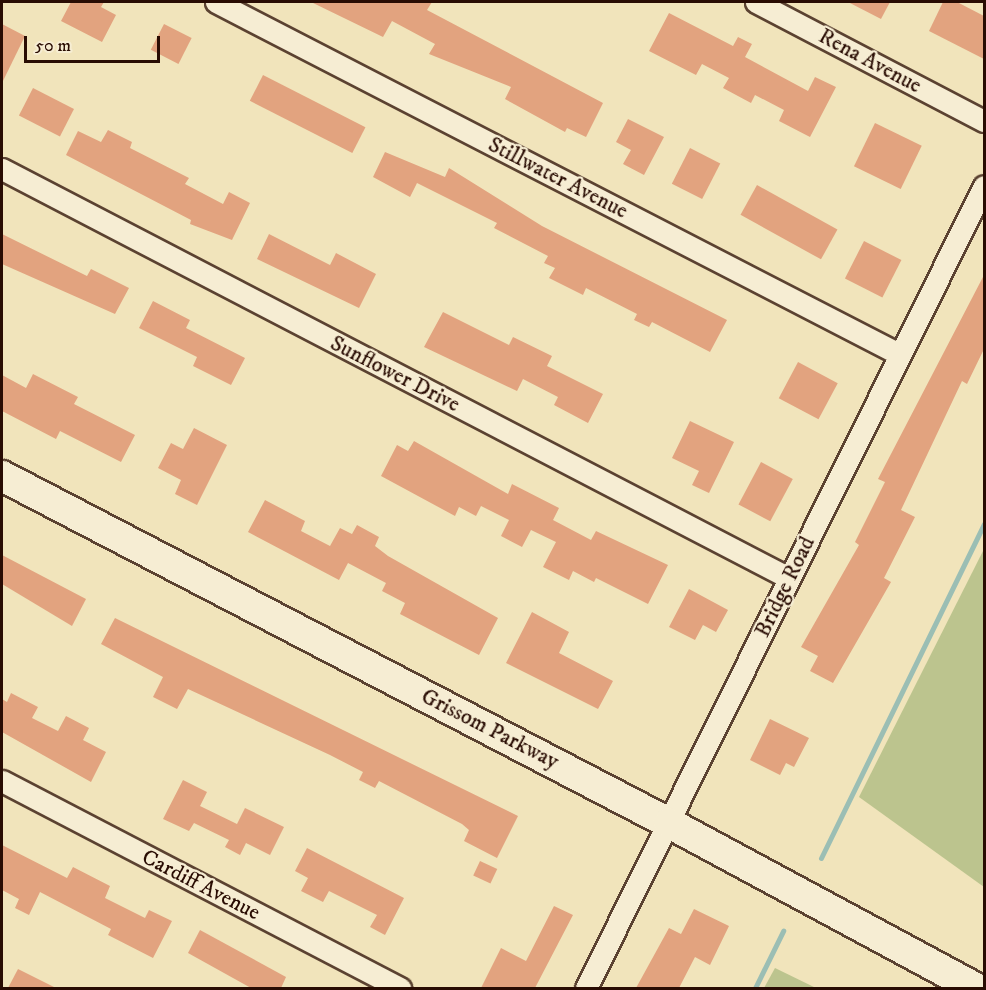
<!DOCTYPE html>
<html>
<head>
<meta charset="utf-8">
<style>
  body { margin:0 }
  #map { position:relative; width:986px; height:990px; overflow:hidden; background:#f1e4bb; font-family:"IM FELL DW Pica",serif }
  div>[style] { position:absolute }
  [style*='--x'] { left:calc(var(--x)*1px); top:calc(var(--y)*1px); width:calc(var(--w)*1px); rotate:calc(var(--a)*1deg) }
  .green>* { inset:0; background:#bcc48e }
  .stream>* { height:5px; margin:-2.5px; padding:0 2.5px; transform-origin:2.5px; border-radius:2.5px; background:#9bbeb4 }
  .building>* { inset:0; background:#e2a37f; transform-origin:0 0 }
  .roads { filter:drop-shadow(2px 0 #5b4231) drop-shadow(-2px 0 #5b4231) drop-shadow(0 2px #5b4231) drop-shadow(0 -2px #5b4231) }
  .street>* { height:21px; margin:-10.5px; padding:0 10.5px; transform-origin:10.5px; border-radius:10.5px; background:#f6edd3 }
  .secondary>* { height:30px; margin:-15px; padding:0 15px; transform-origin:15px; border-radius:15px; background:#f6edd3 }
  span { translate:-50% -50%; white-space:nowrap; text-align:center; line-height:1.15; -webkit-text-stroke:4.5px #f6edd3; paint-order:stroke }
  .street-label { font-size:22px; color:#290c03 }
  .frame { position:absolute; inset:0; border:3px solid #290c03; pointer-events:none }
  .scale { position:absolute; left:24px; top:36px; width:136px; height:27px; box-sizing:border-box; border:3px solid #290c03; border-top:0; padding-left:8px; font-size:18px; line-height:21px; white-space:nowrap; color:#290c03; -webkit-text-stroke:4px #f6edd3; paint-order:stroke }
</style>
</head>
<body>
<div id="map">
  <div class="green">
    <div style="clip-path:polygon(984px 549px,984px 887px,859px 797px)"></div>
    <div style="clip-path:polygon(775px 968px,816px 988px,764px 988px)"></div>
  </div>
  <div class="stream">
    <div style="--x:821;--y:858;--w:372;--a:-64"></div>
    <div style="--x:755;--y:988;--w:64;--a:-63.8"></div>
  </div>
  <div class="building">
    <div style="clip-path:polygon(71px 2px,104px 2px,101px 7px,116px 15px,102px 42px,61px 21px)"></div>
    <div style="clip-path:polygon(311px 2px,432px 2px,427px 10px,603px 103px,586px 137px,567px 128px,565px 132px,505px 99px,511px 87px,429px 54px,435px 44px,392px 21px,383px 37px)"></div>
    <div style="clip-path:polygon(848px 2px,890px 2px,881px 19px)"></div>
    <div style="clip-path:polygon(943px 2px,957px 2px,984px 16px,984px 59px,929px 31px)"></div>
    <div style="clip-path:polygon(669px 13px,733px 46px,738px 37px,752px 44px,745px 57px,808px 91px,815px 77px,836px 87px,810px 137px,779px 121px,784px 110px,755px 95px,751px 103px,723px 88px,729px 78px,702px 64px,696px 75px,649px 51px)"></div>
    <div style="clip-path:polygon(2px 24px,25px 36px,2px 83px)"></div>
    <div style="left:164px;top:24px;width:31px;height:29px;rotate:27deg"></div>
    <div style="left:263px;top:75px;width:115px;height:29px;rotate:27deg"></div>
    <div style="left:33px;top:88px;width:46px;height:31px;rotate:27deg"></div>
    <div style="clip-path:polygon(628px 119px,664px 137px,644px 175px,623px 164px,631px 150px,616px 142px)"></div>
    <div style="left:875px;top:123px;width:52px;height:48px;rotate:26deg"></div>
    <div style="clip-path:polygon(108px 130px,132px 142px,130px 148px,189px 178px,185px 184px,223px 204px,229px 192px,250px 203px,232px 240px,190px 224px,191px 220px,66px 155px,78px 131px,101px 142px)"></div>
    <div style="left:690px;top:148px;width:34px;height:40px;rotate:27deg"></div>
    <div style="clip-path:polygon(385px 152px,445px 177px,449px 168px,542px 226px,727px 320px,710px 352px,652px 322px,649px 327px,634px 320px,637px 314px,586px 288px,583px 295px,549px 278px,555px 268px,544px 263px,548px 256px,494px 228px,497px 223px,417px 183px,410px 197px,373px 177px)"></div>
    <div style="left:757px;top:185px;width:92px;height:34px;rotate:29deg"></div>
    <div style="clip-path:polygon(2px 234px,87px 276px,91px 269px,129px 288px,115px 314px,2px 264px)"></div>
    <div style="clip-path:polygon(269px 234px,330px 265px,336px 253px,376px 274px,359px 308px,257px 259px)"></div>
    <div style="left:864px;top:241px;width:42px;height:42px;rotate:27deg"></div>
    <div style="clip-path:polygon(984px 275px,984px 349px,967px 384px,962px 381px,901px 510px,915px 517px,884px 578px,891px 582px,833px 683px,810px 671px,818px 656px,801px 647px,859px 545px,855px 542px,885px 482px,878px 479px)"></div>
    <div style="clip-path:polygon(153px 301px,190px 320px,186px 328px,245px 358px,231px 385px,193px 366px,197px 357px,139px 328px)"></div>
    <div style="clip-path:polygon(443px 312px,509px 345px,513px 337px,552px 356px,547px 366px,603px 394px,588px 423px,554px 405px,558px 397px,523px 379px,517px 391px,424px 347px)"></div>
    <div style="left:798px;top:362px;width:45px;height:41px;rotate:28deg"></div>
    <div style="clip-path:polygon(33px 374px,78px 397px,74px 404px,135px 435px,121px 462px,60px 431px,56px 439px,2px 411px,2px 375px,26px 388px)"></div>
    <div style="clip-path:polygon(690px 421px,734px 442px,709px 493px,692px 485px,699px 471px,672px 458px)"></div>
    <div style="clip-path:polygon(194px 428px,227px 445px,197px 505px,175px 494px,181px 480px,158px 468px,171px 443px,183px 449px)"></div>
    <div style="clip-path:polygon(414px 441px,508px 494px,512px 484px,559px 508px,553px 520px,591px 540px,596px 531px,668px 565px,648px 604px,596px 578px,594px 582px,573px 571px,569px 580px,543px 567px,556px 542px,531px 530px,522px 547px,501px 536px,509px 520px,481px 506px,476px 516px,459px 507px,455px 516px,381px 476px,397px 445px,408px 451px)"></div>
    <div style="left:761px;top:462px;width:36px;height:48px;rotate:28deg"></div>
    <div style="clip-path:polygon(265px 500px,305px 521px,301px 531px,330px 546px,340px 528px,352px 534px,357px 525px,379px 537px,375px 546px,388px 556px,498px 618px,479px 655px,400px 614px,405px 603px,382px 591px,386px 583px,348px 563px,339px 580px,248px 532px)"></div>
    <div style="clip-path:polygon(2px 555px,86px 599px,72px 626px,2px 584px)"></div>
    <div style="clip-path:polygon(689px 589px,728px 610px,716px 632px,703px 625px,695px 640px,669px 627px)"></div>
    <div style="clip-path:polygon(532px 612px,569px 632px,559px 653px,613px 681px,598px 709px,506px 663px)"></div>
    <div style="clip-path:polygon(115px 618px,518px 816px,497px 858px,464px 841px,469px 830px,462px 824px,379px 781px,375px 788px,359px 780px,363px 772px,330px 755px,188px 689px,177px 709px,153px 697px,163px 677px,101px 644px)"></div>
    <div style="clip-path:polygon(11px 693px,38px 707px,32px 718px,58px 731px,66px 716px,89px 728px,83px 740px,106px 752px,91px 782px,2px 732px,2px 699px,7px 702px)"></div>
    <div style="clip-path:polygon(770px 719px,809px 738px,794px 767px,786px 763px,780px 775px,750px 760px)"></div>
    <div style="clip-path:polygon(183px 780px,207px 792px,200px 806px,237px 824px,245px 808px,284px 827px,270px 855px,246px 843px,240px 855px,225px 847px,229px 840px,194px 823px,189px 831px,163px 819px)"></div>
    <div style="clip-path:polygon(2px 845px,67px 878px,73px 867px,110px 886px,105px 898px,145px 918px,149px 910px,172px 921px,153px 958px,108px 935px,111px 929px,40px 892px,29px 915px,15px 908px,19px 899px,2px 890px)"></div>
    <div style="clip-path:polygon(307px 848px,404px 898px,385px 935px,370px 927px,377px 915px,329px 891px,323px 902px,301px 891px,308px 878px,295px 871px)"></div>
    <div style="left:480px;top:861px;width:19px;height:16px;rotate:25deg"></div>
    <div style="clip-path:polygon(554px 906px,573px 915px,535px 988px,481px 988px,501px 948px,526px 961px)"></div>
    <div style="clip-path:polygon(694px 909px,729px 926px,710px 965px,695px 957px,679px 988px,636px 988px,669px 928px,681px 934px)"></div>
    <div style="clip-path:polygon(200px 930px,286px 977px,281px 988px,251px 988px,188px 953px)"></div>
    <div style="clip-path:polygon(18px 969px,56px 988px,8px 988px)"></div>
  </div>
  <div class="roads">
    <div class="street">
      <div style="--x:216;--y:2;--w:768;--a:27.27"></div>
      <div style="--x:756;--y:2;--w:257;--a:27.6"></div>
      <div style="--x:2;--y:169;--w:887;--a:27.46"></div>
      <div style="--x:2;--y:781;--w:449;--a:27.5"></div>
      <div style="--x:586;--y:988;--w:895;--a:-63.61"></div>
    </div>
    <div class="secondary">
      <div style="--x:2;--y:476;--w:752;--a:27.49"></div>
      <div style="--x:669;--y:823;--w:348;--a:28.3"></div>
    </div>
  </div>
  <div class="street-label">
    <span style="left:870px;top:61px;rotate:28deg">Rena Avenue</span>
    <span style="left:558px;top:178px;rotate:27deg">Stillwater Avenue</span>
    <span style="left:395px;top:374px;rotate:27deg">Sunflower Drive</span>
    <span style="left:785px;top:587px;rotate:-64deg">Bridge Road</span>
    <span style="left:490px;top:729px;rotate:27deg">Grissom Parkway</span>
    <span style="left:201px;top:885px;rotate:27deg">Cardiff Avenue</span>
  </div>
  <div class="frame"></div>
  <div class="scale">50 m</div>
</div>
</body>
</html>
